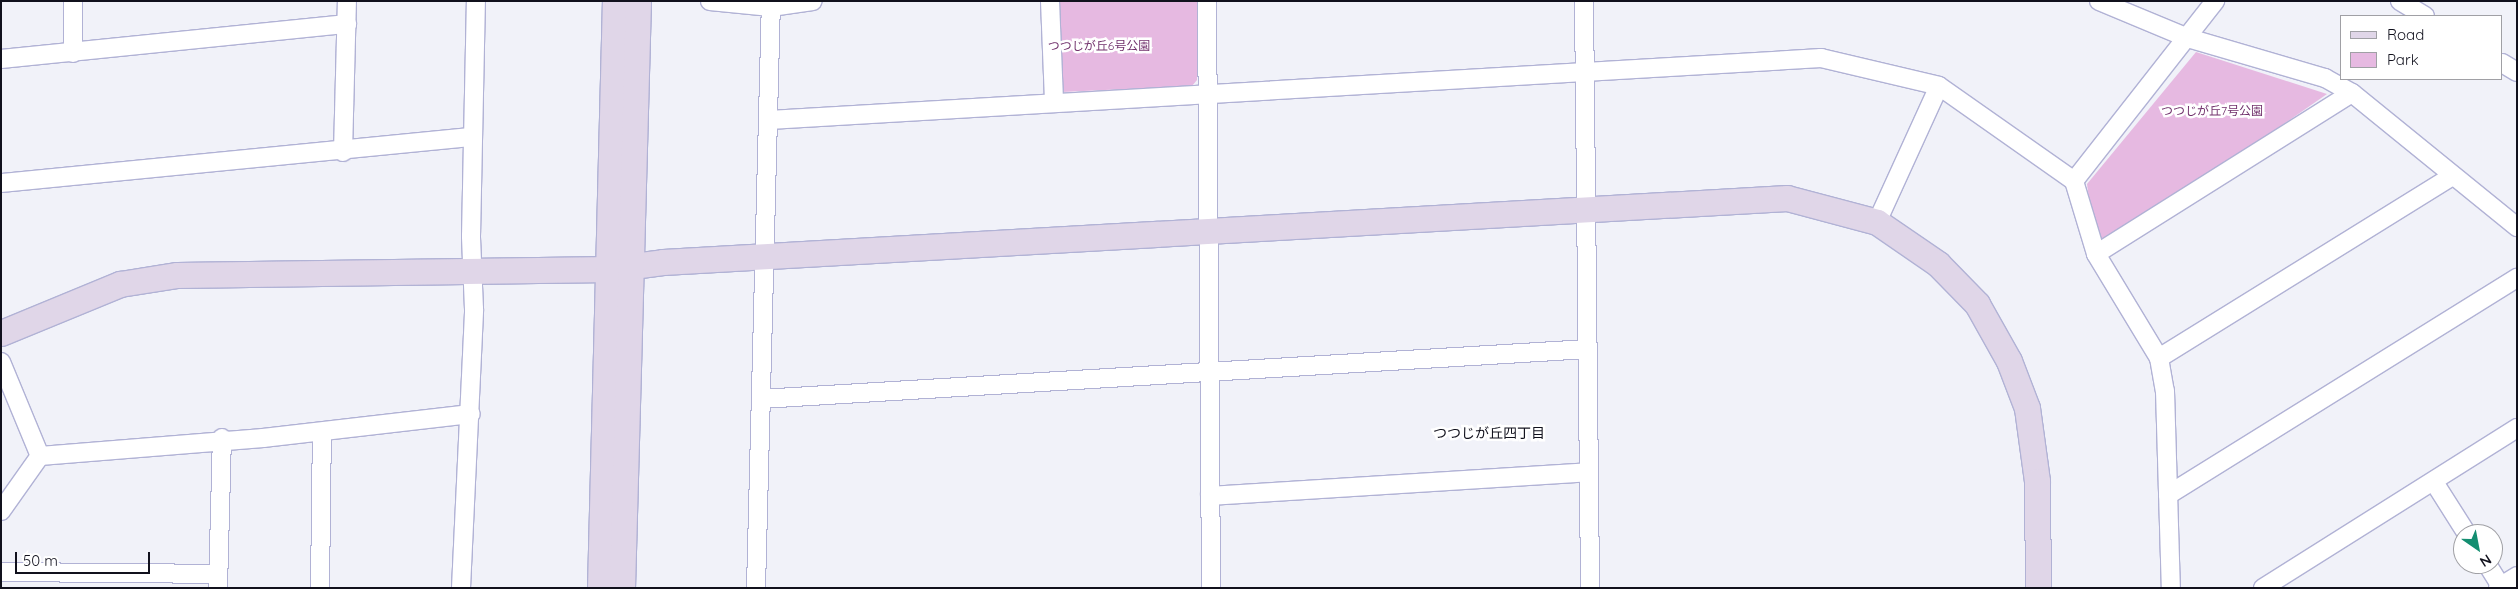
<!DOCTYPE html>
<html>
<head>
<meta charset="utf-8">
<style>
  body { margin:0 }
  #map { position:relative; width:2518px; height:589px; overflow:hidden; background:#f1f2f9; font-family:Quicksand,"Noto Sans JP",sans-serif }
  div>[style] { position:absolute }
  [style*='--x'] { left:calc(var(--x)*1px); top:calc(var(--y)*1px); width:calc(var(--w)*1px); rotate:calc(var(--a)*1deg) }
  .green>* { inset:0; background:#e6b9e1 }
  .roads { filter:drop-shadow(1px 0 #b1b2d5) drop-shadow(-1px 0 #b1b2d5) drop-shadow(0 1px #b1b2d5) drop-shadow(0 -1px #b1b2d5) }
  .street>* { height:18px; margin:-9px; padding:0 9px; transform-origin:9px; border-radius:9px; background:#fff }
  .secondary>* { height:25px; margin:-12.5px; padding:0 12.5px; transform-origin:12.5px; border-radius:12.5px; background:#e0d6e8 }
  span { translate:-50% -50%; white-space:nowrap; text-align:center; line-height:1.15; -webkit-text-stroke:5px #fff; paint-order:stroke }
  .park-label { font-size:12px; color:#71316c }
  .neighbourhood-label { font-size:14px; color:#11111d }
  .frame { position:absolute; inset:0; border:2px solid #11111d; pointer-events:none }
  .legend { position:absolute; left:2340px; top:15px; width:162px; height:65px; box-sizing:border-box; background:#fff; border:1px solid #a0a0a5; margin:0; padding:6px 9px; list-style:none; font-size:15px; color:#11111d }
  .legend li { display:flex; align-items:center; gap:10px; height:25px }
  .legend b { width:25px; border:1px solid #a0a0a5 }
  .north { position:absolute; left:2453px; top:524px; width:50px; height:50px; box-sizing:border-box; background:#fff; border:1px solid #a0a0a5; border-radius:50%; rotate:147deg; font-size:14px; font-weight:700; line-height:20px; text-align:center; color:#11111d }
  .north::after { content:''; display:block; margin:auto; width:18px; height:22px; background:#148e71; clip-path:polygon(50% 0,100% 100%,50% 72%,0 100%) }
  .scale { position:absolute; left:15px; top:552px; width:135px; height:22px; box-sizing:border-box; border:2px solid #11111d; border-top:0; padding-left:6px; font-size:15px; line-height:18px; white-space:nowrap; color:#11111d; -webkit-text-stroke:4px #fff; paint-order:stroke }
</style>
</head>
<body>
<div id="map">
  <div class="green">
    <div style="clip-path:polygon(1049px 1px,1198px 1px,1197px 80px,1192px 86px,1062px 92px,1056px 88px)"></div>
    <div style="clip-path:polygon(2196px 52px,2327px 94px,2096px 254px,2087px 184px)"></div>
  </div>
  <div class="roads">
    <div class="street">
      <div style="--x:73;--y:1;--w:52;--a:90"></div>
      <div style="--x:710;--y:1;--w:61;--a:5.6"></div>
      <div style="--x:771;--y:7;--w:42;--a:-8.1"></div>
      <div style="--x:1050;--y:1;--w:101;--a:87.7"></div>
      <div style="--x:1207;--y:1;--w:587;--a:89.61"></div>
      <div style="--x:1584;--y:1;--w:587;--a:89.41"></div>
      <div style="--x:2099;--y:1;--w:96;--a:22.6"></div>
      <div style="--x:2188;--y:38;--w:143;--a:16.3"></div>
      <div style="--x:2325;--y:78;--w:31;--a:29"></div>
      <div style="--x:2352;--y:93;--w:213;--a:39.1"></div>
      <div style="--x:2400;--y:1;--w:29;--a:31"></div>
      <div style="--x:1;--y:59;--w:348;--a:-5.8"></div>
      <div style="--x:2502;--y:63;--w:17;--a:31"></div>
      <div style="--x:769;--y:120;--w:1054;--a:-3.37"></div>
      <div style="--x:1821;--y:58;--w:121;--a:13.3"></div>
      <div style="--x:1939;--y:86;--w:165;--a:35.1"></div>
      <div style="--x:2074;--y:181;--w:76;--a:73.2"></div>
      <div style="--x:2096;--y:254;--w:122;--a:58.8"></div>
      <div style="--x:2159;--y:358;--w:34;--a:80"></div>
      <div style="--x:2165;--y:391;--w:197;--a:88.3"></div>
      <div style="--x:343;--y:152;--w:151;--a:-88.5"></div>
      <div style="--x:2074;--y:181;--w:229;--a:-51.9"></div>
      <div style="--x:1;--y:183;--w:473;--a:-5.6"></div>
      <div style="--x:1877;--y:222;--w:149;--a:-65.5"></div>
      <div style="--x:2096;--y:254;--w:302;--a:-32.2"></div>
      <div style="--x:2159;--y:358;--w:345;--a:-31.8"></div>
      <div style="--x:1;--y:362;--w:102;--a:67.5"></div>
      <div style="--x:761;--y:399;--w:828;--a:-3.46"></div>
      <div style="--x:2434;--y:482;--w:62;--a:57.6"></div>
      <div style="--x:2168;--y:495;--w:411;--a:-31.9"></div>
      <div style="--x:1210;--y:496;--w:378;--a:-3.6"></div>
      <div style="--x:1;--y:511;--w:67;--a:-54.7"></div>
      <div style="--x:40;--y:456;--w:224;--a:-4.6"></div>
      <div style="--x:263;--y:438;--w:209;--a:-6.6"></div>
      <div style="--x:2487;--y:564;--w:28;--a:58"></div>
      <div style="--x:1;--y:572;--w:217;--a:0.5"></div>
      <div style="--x:218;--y:588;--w:150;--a:-88.5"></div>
      <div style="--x:320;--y:588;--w:156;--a:-89.3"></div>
      <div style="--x:461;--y:588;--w:279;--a:-87.3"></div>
      <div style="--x:474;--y:309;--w:73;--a:-92.4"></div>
      <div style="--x:471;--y:236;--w:235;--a:-88.8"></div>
      <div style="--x:756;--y:588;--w:587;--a:-88.54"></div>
      <div style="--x:2263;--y:588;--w:300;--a:-32.2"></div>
      <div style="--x:2498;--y:588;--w:22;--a:-32"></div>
    </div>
    <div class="secondary">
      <div style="--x:1;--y:333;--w:129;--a:-22.4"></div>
      <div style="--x:120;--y:284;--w:58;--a:-9"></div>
      <div style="--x:177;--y:275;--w:433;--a:-0.8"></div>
      <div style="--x:610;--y:269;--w:53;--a:-7.5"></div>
      <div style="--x:663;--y:262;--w:1126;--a:-3.26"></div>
      <div style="--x:1787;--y:198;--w:93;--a:14.9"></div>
      <div style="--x:1877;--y:222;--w:74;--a:34.5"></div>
      <div style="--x:1938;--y:264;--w:56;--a:45.7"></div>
      <div style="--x:1977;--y:304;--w:65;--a:60.7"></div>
      <div style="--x:2009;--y:361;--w:50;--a:69"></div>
      <div style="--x:2027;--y:408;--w:74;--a:82.2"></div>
      <div style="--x:2037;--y:481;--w:107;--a:89.5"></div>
      <div style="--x:600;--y:588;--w:587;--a:-88.54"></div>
      <div style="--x:622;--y:588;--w:587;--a:-88.44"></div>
    </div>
  </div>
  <div class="park-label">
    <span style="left:1099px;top:46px">つつじが丘6号公園</span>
    <span style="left:2212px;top:111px">つつじが丘7号公園</span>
  </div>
  <div class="neighbourhood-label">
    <span style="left:1489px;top:433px">つつじが丘四丁目</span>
  </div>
  <div class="frame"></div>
  <ul class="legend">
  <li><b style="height:6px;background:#e0d6e8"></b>Road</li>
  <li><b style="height:14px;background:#e6b9e1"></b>Park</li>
  </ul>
  <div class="north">N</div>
  <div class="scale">50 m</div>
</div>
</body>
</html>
